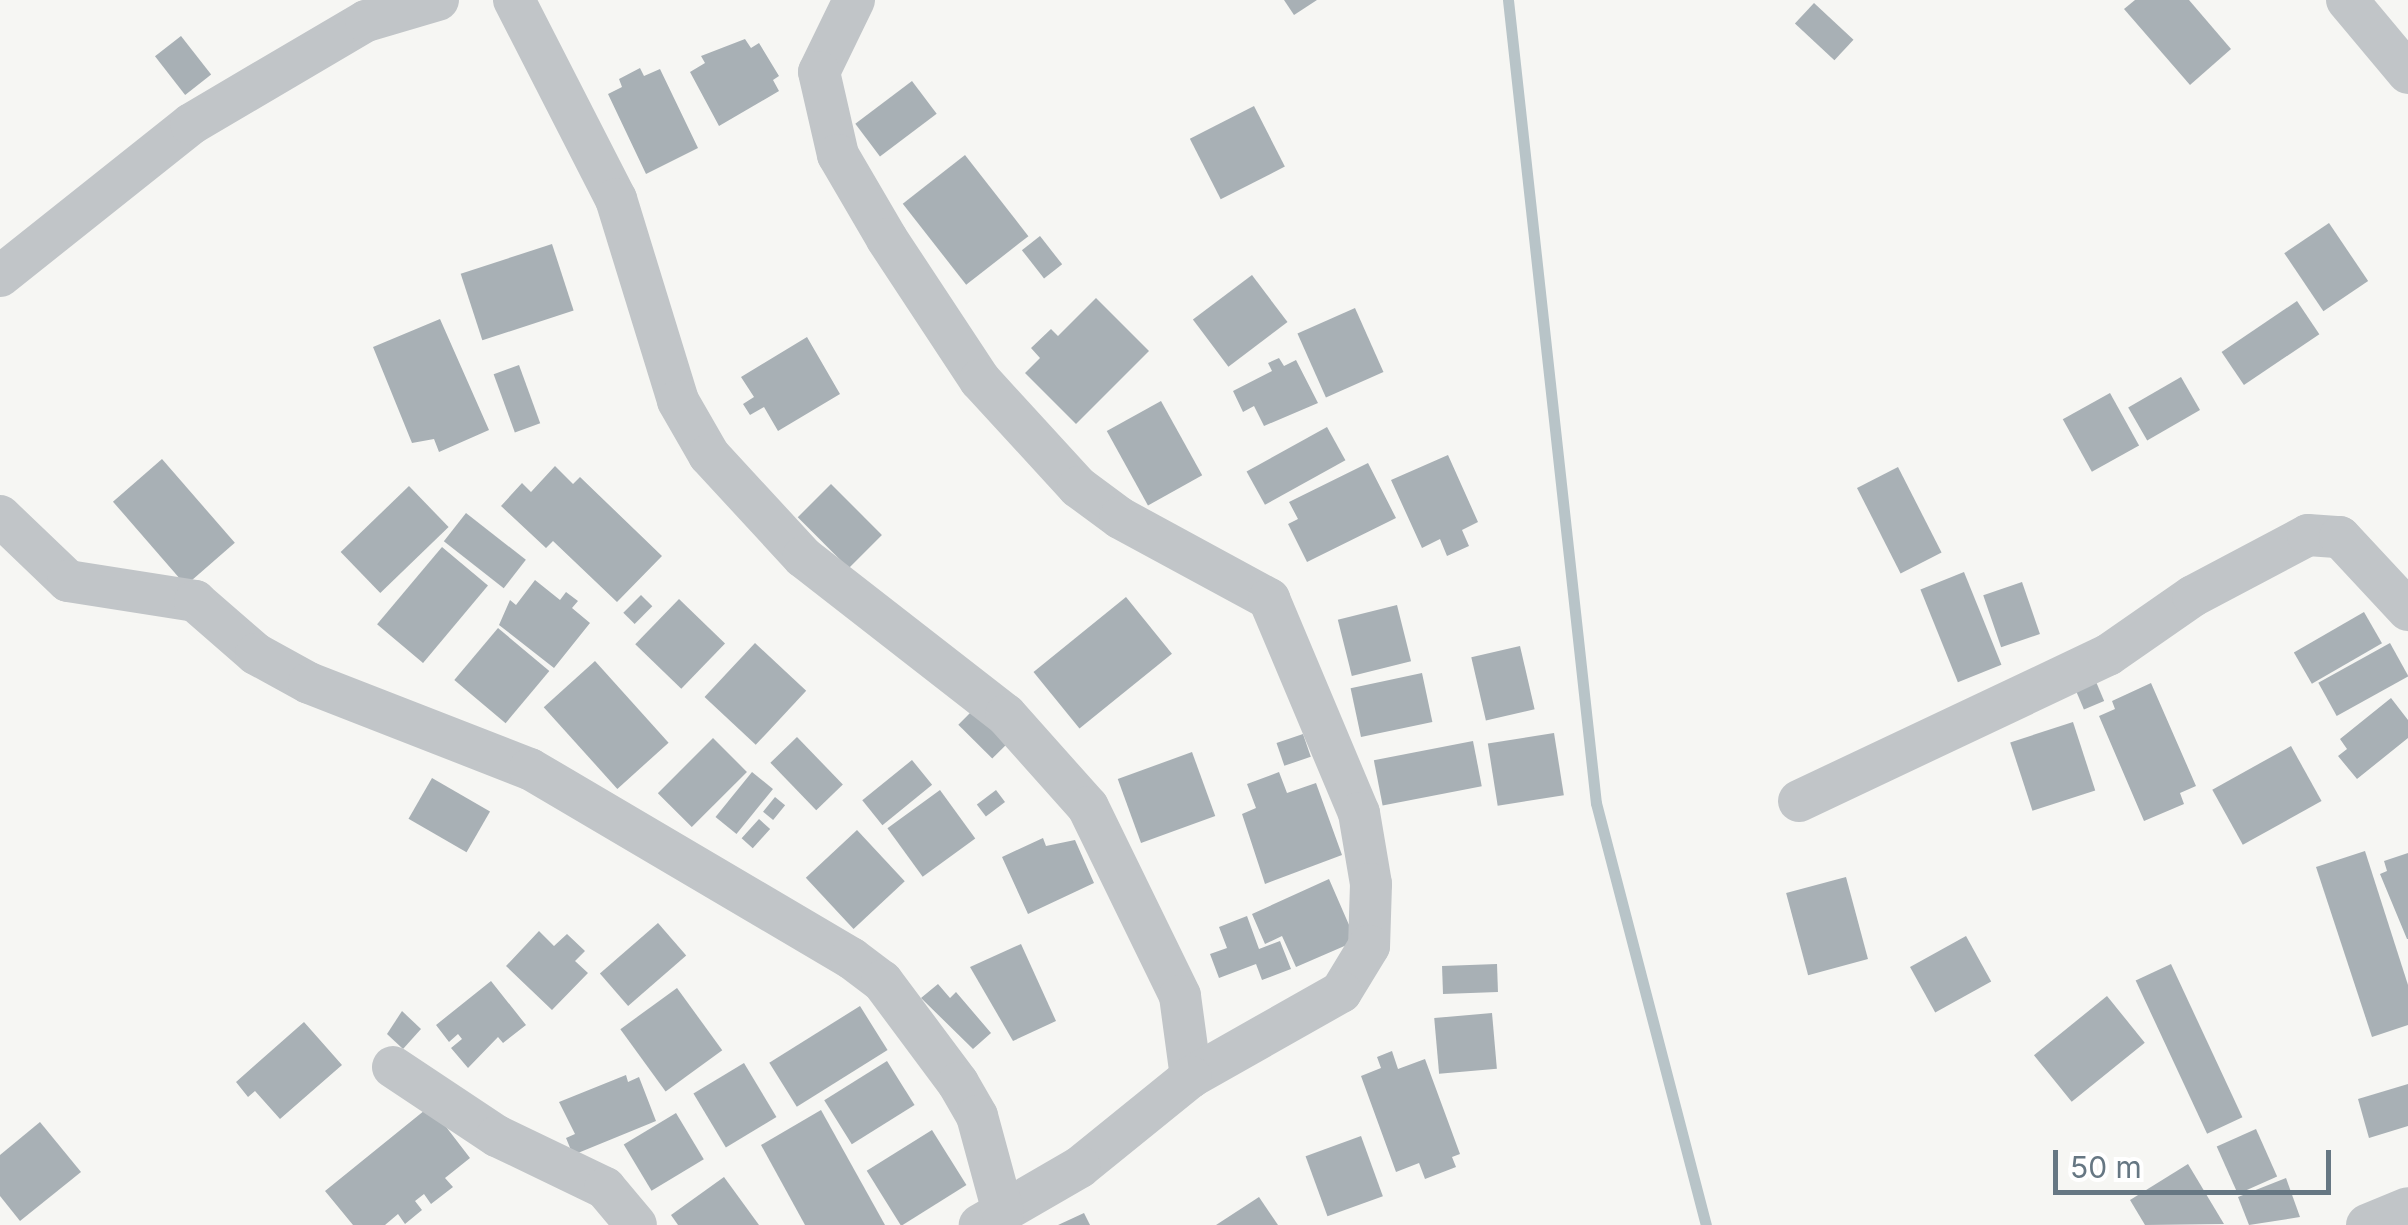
<!DOCTYPE html>
<html>
<head>
<meta charset="utf-8">
<style>
  body { margin:0 }
  #map { position:relative; width:2408px; height:1225px; overflow:hidden; background:#f6f6f3; font-family:Inter,sans-serif }
  div>[style] { position:absolute }
  [style*='--x'] { left:calc(var(--x)*1px); top:calc(var(--y)*1px); width:calc(var(--w)*1px); rotate:calc(var(--a)*1deg) }
  .stream>* { height:11px; margin:-5.5px; padding:0 5.5px; transform-origin:5.5px; border-radius:5.5px; background:#b8c4c8 }
  .building>* { inset:0; background:#a8b0b5; transform-origin:0 0 }
  .minor>* { height:42px; margin:-21px; padding:0 21px; transform-origin:21px; border-radius:21px; background:#c1c5c8 }
  span { translate:-50% -50%; white-space:nowrap; text-align:center; line-height:1.15; -webkit-text-stroke:10px #fff; paint-order:stroke }
  .scale { position:absolute; left:2053px; top:1150px; width:278px; height:45px; box-sizing:border-box; border:5px solid #667783; border-top:0; padding-left:12px; font-size:30px; line-height:35px; white-space:nowrap; color:#667783; -webkit-text-stroke:8px #fff; paint-order:stroke }
</style>
</head>
<body>
<div id="map">
  <div class="stream">
    <div style="--x:1508;--y:0;--w:808;--a:83.75"></div>
    <div style="--x:1596;--y:803;--w:436;--a:75.4"></div>
  </div>
  <div class="building">
    <div style="clip-path:polygon(1284px 0,1317px 0,1294px 15px)"></div>
    <div style="clip-path:polygon(2135px 0,2189px 0,2231px 49px,2190px 85px,2124px 9px)"></div>
    <div style="left:1814px;top:3px;width:54px;height:28px;rotate:43deg"></div>
    <div style="left:181px;top:36px;width:49px;height:33px;rotate:52deg"></div>
    <div style="clip-path:polygon(745px 39px,751px 48px,759px 43px,779px 76px,773px 80px,779px 91px,719px 126px,690px 72px,705px 63px,701px 56px)"></div>
    <div style="clip-path:polygon(640px 68px,644px 76px,660px 69px,698px 148px,646px 174px,608px 94px,622px 87px,619px 79px)"></div>
    <div style="left:912px;top:81px;width:41px;height:71px;rotate:53deg"></div>
    <div style="left:1254px;top:106px;width:68px;height:72px;rotate:63deg"></div>
    <div style="left:965px;top:155px;width:103px;height:79px;rotate:52deg"></div>
    <div style="left:2329px;top:223px;width:70px;height:54px;rotate:56deg"></div>
    <div style="left:1040px;top:236px;width:36px;height:23px;rotate:52deg"></div>
    <div style="left:552px;top:244px;width:70px;height:96px;rotate:72deg"></div>
    <div style="left:1252px;top:275px;width:59px;height:74px;rotate:53deg"></div>
    <div style="clip-path:polygon(1096px 298px,1149px 351px,1076px 424px,1025px 373px,1040px 358px,1031px 348px,1051px 329px,1058px 336px)"></div>
    <div style="left:2297px;top:301px;width:40px;height:91px;rotate:56deg"></div>
    <div style="left:1355px;top:308px;width:70px;height:63px;rotate:66deg"></div>
    <div style="clip-path:polygon(440px 319px,489px 430px,439px 452px,434px 439px,412px 443px,373px 347px)"></div>
    <div style="clip-path:polygon(807px 337px,840px 394px,778px 431px,764px 407px,750px 415px,743px 404px,754px 397px,741px 377px)"></div>
    <div style="clip-path:polygon(1279px 358px,1284px 366px,1296px 360px,1318px 403px,1264px 426px,1254px 406px,1243px 412px,1233px 391px,1272px 371px,1268px 363px)"></div>
    <div style="left:519px;top:365px;width:62px;height:27px;rotate:70deg"></div>
    <div style="left:2181px;top:377px;width:38px;height:61px;rotate:60deg"></div>
    <div style="left:2110px;top:393px;width:60px;height:54px;rotate:61deg"></div>
    <div style="left:1161px;top:401px;width:85px;height:62px;rotate:61deg"></div>
    <div style="left:1327px;top:427px;width:38px;height:92px;rotate:61deg"></div>
    <div style="clip-path:polygon(1448px 455px,1478px 522px,1462px 530px,1469px 546px,1447px 556px,1440px 539px,1422px 548px,1391px 480px)"></div>
    <div style="left:162px;top:459px;width:111px;height:65px;rotate:49deg"></div>
    <div style="clip-path:polygon(1368px 463px,1396px 518px,1307px 562px,1288px 524px,1298px 519px,1289px 502px)"></div>
    <div style="clip-path:polygon(555px 466px,573px 484px,580px 477px,662px 556px,617px 602px,553px 541px,546px 548px,501px 506px,522px 483px,531px 492px)"></div>
    <div style="left:1898px;top:467px;width:96px;height:46px;rotate:63deg"></div>
    <div style="left:831px;top:484px;width:72px;height:47px;rotate:45deg"></div>
    <div style="left:409px;top:486px;width:57px;height:95px;rotate:46deg"></div>
    <div style="left:466px;top:513px;width:76px;height:36px;rotate:38deg"></div>
    <div style="left:442px;top:547px;width:60px;height:101px;rotate:40deg"></div>
    <div style="left:1964px;top:572px;width:100px;height:47px;rotate:68deg"></div>
    <div style="clip-path:polygon(535px 580px,560px 600px,566px 592px,578px 601px,572px 608px,590px 623px,554px 668px,499px 625px,510px 600px,516px 605px)"></div>
    <div style="left:2022px;top:582px;width:55px;height:41px;rotate:71deg"></div>
    <div style="left:641px;top:595px;width:16px;height:25px;rotate:45deg"></div>
    <div style="left:1126px;top:597px;width:73px;height:119px;rotate:51deg"></div>
    <div style="left:679px;top:599px;width:64px;height:63px;rotate:44deg"></div>
    <div style="left:1397px;top:605px;width:58px;height:61px;rotate:76deg"></div>
    <div style="left:2364px;top:612px;width:36px;height:81px;rotate:60deg"></div>
    <div style="left:498px;top:628px;width:67px;height:68px;rotate:40deg"></div>
    <div style="left:755px;top:643px;width:70px;height:74px;rotate:43deg"></div>
    <div style="left:2390px;top:643px;width:38px;height:82px;rotate:61deg"></div>
    <div style="left:1520px;top:646px;width:65px;height:50px;rotate:77deg"></div>
    <div style="left:595px;top:661px;width:110px;height:69px;rotate:48deg"></div>
    <div style="left:1422px;top:673px;width:50px;height:73px;rotate:78deg"></div>
    <div style="left:2094px;top:677px;width:26px;height:22px;rotate:67deg"></div>
    <div style="clip-path:polygon(2151px 683px,2196px 786px,2180px 793px,2184px 804px,2144px 821px,2099px 716px,2115px 709px,2112px 701px)"></div>
    <div style="clip-path:polygon(2391px 698px,2408px 720px,2408px 738px,2357px 779px,2338px 756px,2347px 749px,2340px 739px)"></div>
    <div style="left:976px;top:707px;width:48px;height:25px;rotate:45deg"></div>
    <div style="left:2073px;top:722px;width:72px;height:66px;rotate:72deg"></div>
    <div style="left:1554px;top:733px;width:63px;height:67px;rotate:81deg"></div>
    <div style="left:1303px;top:734px;width:24px;height:28px;rotate:71deg"></div>
    <div style="left:797px;top:737px;width:66px;height:37px;rotate:46deg"></div>
    <div style="left:713px;top:738px;width:48px;height:78px;rotate:45deg"></div>
    <div style="left:1473px;top:741px;width:46px;height:101px;rotate:79deg"></div>
    <div style="left:2291px;top:746px;width:63px;height:90px;rotate:61deg"></div>
    <div style="left:1192px;top:752px;width:68px;height:79px;rotate:70deg"></div>
    <div style="left:912px;top:760px;width:32px;height:64px;rotate:51deg"></div>
    <div style="left:752px;top:772px;width:27px;height:58px;rotate:39deg"></div>
    <div style="clip-path:polygon(1279px 772px,1287px 793px,1316px 783px,1342px 855px,1265px 884px,1242px 814px,1256px 808px,1247px 784px)"></div>
    <div style="left:432px;top:778px;width:67px;height:47px;rotate:30deg"></div>
    <div style="left:940px;top:790px;width:60px;height:65px;rotate:54deg"></div>
    <div style="left:996px;top:790px;width:15px;height:24px;rotate:53deg"></div>
    <div style="left:775px;top:797px;width:13px;height:19px;rotate:39deg"></div>
    <div style="left:759px;top:819px;width:15px;height:26px;rotate:42deg"></div>
    <div style="left:857px;top:830px;width:70px;height:70px;rotate:47deg"></div>
    <div style="clip-path:polygon(1043px 838px,1046px 846px,1075px 840px,1094px 883px,1028px 914px,1002px 857px)"></div>
    <div style="clip-path:polygon(2365px 851px,2408px 985px,2408px 1025px,2372px 1037px,2316px 867px)"></div>
    <div style="clip-path:polygon(2408px 853px,2408px 939px,2407px 939px,2380px 874px,2387px 871px,2384px 861px)"></div>
    <div style="left:1846px;top:877px;width:85px;height:62px;rotate:75deg"></div>
    <div style="clip-path:polygon(1329px 879px,1356px 941px,1296px 967px,1282px 936px,1265px 944px,1252px 914px)"></div>
    <div style="clip-path:polygon(1247px 916px,1259px 949px,1280px 941px,1291px 969px,1262px 980px,1256px 964px,1219px 978px,1210px 954px,1227px 948px,1219px 927px)"></div>
    <div style="left:658px;top:923px;width:43px;height:77px;rotate:49deg"></div>
    <div style="clip-path:polygon(539px 931px,554px 946px,567px 934px,585px 951px,575px 961px,588px 973px,552px 1010px,506px 966px)"></div>
    <div style="left:1966px;top:936px;width:52px;height:64px;rotate:61deg"></div>
    <div style="clip-path:polygon(1021px 944px,1056px 1021px,1013px 1041px,970px 967px)"></div>
    <div style="left:1497px;top:964px;width:28px;height:55px;rotate:88deg"></div>
    <div style="left:2171px;top:964px;width:169px;height:39px;rotate:65deg"></div>
    <div style="clip-path:polygon(491px 981px,526px 1025px,503px 1043px,498px 1037px,468px 1068px,451px 1048px,462px 1039px,458px 1034px,449px 1042px,436px 1025px)"></div>
    <div style="clip-path:polygon(938px 984px,950px 998px,956px 992px,991px 1033px,973px 1049px,921px 998px)"></div>
    <div style="left:677px;top:988px;width:77px;height:70px;rotate:54deg"></div>
    <div style="left:2107px;top:996px;width:60px;height:94px;rotate:51deg"></div>
    <div style="left:860px;top:1006px;width:52px;height:107px;rotate:58deg"></div>
    <div style="clip-path:polygon(402px 1011px,421px 1029px,403px 1049px,387px 1034px)"></div>
    <div style="left:1492px;top:1013px;width:56px;height:58px;rotate:85deg"></div>
    <div style="clip-path:polygon(304px 1022px,342px 1065px,280px 1119px,255px 1091px,248px 1097px,236px 1082px)"></div>
    <div style="clip-path:polygon(1392px 1051px,1398px 1069px,1425px 1059px,1460px 1154px,1452px 1157px,1456px 1167px,1425px 1179px,1419px 1163px,1396px 1172px,1361px 1076px,1381px 1068px,1377px 1057px)"></div>
    <div style="left:887px;top:1061px;width:52px;height:74px;rotate:58deg"></div>
    <div style="left:744px;top:1063px;width:63px;height:59px;rotate:59deg"></div>
    <div style="clip-path:polygon(626px 1075px,628px 1082px,639px 1077px,656px 1121px,573px 1155px,566px 1138px,575px 1134px,559px 1102px)"></div>
    <div style="clip-path:polygon(2408px 1084px,2408px 1126px,2369px 1138px,2358px 1099px)"></div>
    <div style="clip-path:polygon(430px 1106px,470px 1158px,445px 1178px,453px 1187px,431px 1204px,424px 1194px,415px 1201px,422px 1210px,405px 1224px,398px 1214px,385px 1225px,353px 1225px,325px 1191px)"></div>
    <div style="clip-path:polygon(821px 1110px,885px 1225px,805px 1225px,761px 1145px)"></div>
    <div style="left:676px;top:1113px;width:54px;height:61px;rotate:59deg"></div>
    <div style="clip-path:polygon(40px 1122px,81px 1172px,20px 1221px,0 1196px,0 1155px)"></div>
    <div style="left:2256px;top:1129px;width:52px;height:43px;rotate:66deg"></div>
    <div style="left:932px;top:1130px;width:65px;height:77px;rotate:58deg"></div>
    <div style="left:1361px;top:1136px;width:64px;height:59px;rotate:70deg"></div>
    <div style="clip-path:polygon(2188px 1164px,2224px 1224px,2145px 1225px,2130px 1200px)"></div>
    <div style="clip-path:polygon(724px 1177px,759px 1225px,678px 1225px,671px 1215px)"></div>
    <div style="clip-path:polygon(2286px 1178px,2300px 1217px,2249px 1225px,2238px 1197px)"></div>
    <div style="clip-path:polygon(1259px 1197px,1278px 1225px,1216px 1225px)"></div>
    <div style="clip-path:polygon(1084px 1213px,1090px 1225px,1058px 1225px)"></div>
  </div>
  <div class="minor">
    <div style="--x:514;--y:0;--w:224;--a:62.9"></div>
    <div style="--x:616;--y:199;--w:211;--a:72.9"></div>
    <div style="--x:678;--y:401;--w:62;--a:60.1"></div>
    <div style="--x:709;--y:455;--w:139;--a:47.3"></div>
    <div style="--x:803;--y:557;--w:257;--a:37.9"></div>
    <div style="--x:1006;--y:715;--w:123;--a:48.3"></div>
    <div style="--x:1088;--y:807;--w:210;--a:64"></div>
    <div style="--x:1180;--y:996;--w:82;--a:82.3"></div>
    <div style="--x:854;--y:0;--w:80;--a:115.9"></div>
    <div style="--x:819;--y:72;--w:85;--a:77.1"></div>
    <div style="--x:838;--y:155;--w:97;--a:59.7"></div>
    <div style="--x:887;--y:239;--w:169;--a:56.6"></div>
    <div style="--x:980;--y:380;--w:145;--a:47.5"></div>
    <div style="--x:1078;--y:487;--w:52;--a:36.4"></div>
    <div style="--x:1120;--y:518;--w:170;--a:28.5"></div>
    <div style="--x:1269;--y:599;--w:232;--a:67.2"></div>
    <div style="--x:1359;--y:813;--w:72;--a:80.4"></div>
    <div style="--x:1371;--y:884;--w:62;--a:91.8"></div>
    <div style="--x:1369;--y:946;--w:54;--a:121.3"></div>
    <div style="--x:1341;--y:992;--w:172;--a:150.5"></div>
    <div style="--x:1191;--y:1077;--w:143;--a:141"></div>
    <div style="--x:1080;--y:1167;--w:116;--a:149.9"></div>
    <div style="--x:2347;--y:0;--w:95;--a:50.1"></div>
    <div style="--x:0;--y:276;--w:244;--a:-38.5"></div>
    <div style="--x:191;--y:124;--w:203;--a:-30.5"></div>
    <div style="--x:366;--y:21;--w:75;--a:-16.3"></div>
    <div style="--x:0;--y:516;--w:94;--a:43.7"></div>
    <div style="--x:68;--y:581;--w:129;--a:8.9"></div>
    <div style="--x:195;--y:601;--w:81;--a:41"></div>
    <div style="--x:256;--y:654;--w:60;--a:28.7"></div>
    <div style="--x:309;--y:683;--w:237;--a:21.3"></div>
    <div style="--x:530;--y:769;--w:373;--a:30.5"></div>
    <div style="--x:851;--y:958;--w:39;--a:37"></div>
    <div style="--x:882;--y:981;--w:127;--a:53.3"></div>
    <div style="--x:958;--y:1083;--w:38;--a:60"></div>
    <div style="--x:977;--y:1116;--w:99;--a:74.8"></div>
    <div style="--x:1799;--y:801;--w:342;--a:-25.3"></div>
    <div style="--x:2108;--y:655;--w:103;--a:-34.8"></div>
    <div style="--x:2193;--y:596;--w:130;--a:-27.9"></div>
    <div style="--x:2308;--y:535;--w:32;--a:4"></div>
    <div style="--x:2340;--y:537;--w:100;--a:47"></div>
    <div style="--x:393;--y:1067;--w:125;--a:33.6"></div>
    <div style="--x:497;--y:1136;--w:120;--a:25.7"></div>
    <div style="--x:605;--y:1188;--w:48;--a:50"></div>
    <div style="--x:2367;--y:1225;--w:44;--a:-22.5"></div>
  </div>
  <div class="scale">50 m</div>
</div>
</body>
</html>
